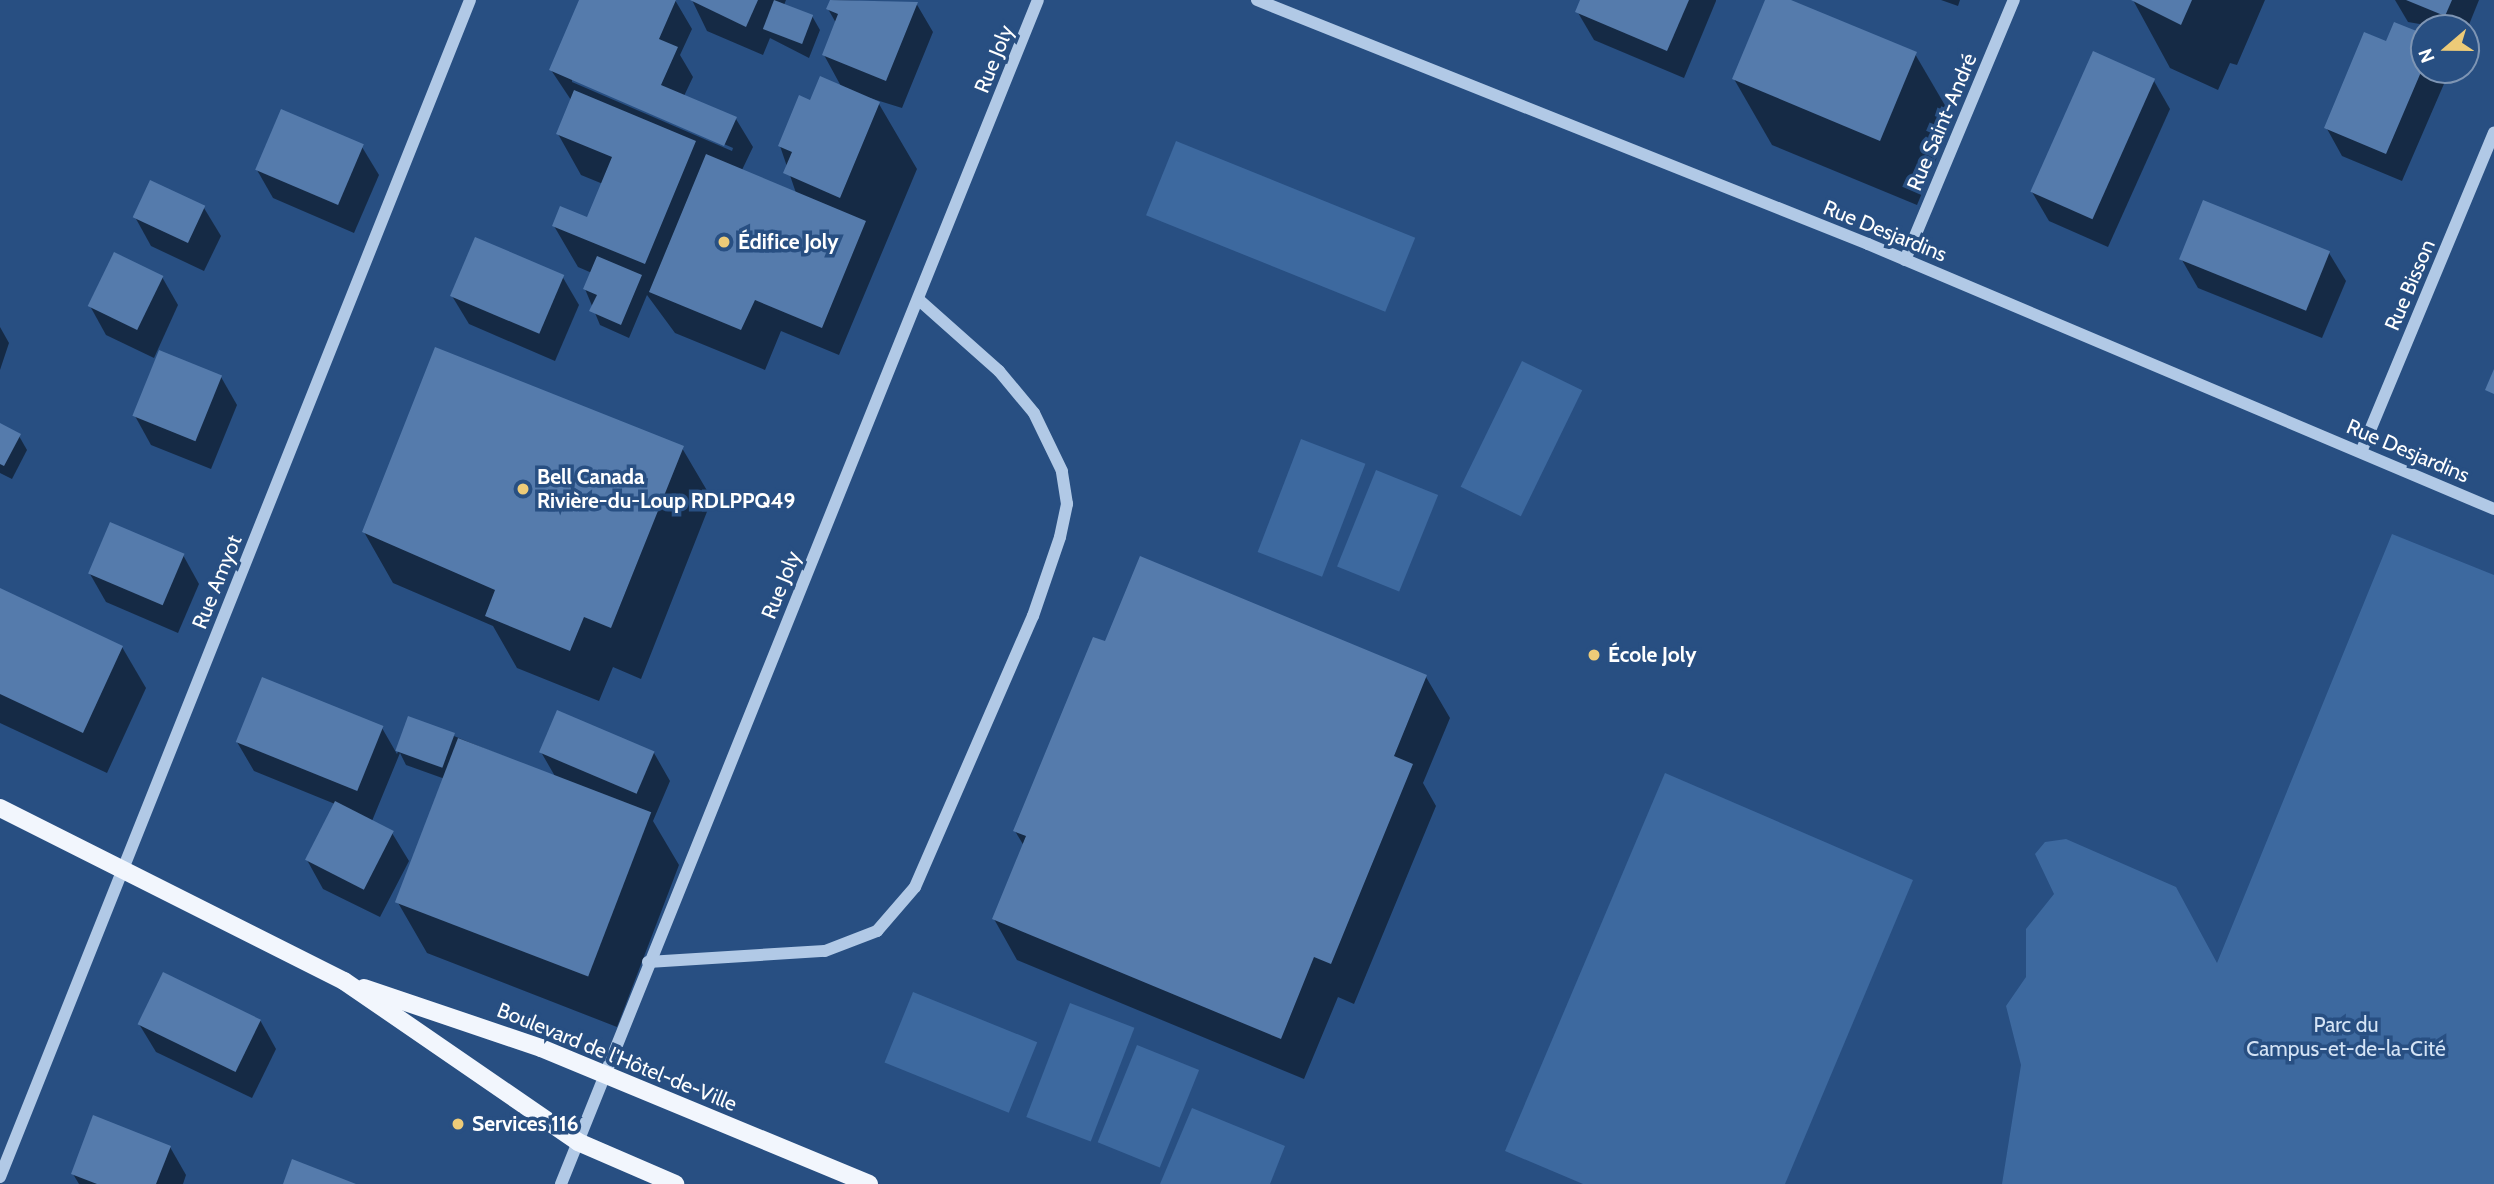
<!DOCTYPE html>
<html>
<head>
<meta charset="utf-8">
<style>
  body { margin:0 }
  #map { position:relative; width:2494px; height:1184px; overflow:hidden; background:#284f82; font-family:Cabin,sans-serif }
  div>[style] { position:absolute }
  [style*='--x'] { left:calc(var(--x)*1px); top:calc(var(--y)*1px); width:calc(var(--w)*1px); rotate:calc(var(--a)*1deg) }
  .green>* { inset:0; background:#3d699f; transform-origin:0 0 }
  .shadow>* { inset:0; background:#0007 }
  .building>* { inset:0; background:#557bac; transform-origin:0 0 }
  .minor>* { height:12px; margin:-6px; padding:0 6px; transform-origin:6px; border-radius:6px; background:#b1c9e6 }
  .major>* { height:18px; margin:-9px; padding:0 9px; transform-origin:9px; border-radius:9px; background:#f2f6fd }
  .dots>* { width:19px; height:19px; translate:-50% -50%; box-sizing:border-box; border:4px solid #284f82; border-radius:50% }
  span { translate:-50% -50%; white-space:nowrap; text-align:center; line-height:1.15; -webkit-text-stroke:7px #284f82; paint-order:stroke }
  .street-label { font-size:21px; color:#fff }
  .poi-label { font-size:21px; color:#fff; font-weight:700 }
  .left { translate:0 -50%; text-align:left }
  .park-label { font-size:21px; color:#d4e3f5 }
  .north { position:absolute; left:2410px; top:14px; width:70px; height:70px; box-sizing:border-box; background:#284f82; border:2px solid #7e95b4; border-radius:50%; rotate:250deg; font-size:19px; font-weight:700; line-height:28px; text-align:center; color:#fff }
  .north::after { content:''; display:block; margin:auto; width:24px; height:32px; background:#edcb78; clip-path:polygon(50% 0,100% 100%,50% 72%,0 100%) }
</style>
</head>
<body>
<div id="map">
  <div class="green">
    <div style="left:1176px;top:141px;width:258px;height:80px;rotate:22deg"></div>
    <div style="left:1522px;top:361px;width:67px;height:140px;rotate:26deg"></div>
    <div style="left:1301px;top:439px;width:69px;height:121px;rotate:21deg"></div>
    <div style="left:1376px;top:470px;width:67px;height:104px;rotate:22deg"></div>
    <div style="clip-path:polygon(2392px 534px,2494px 575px,2494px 1184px,2002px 1184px,2021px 1065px,2006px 1006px,2026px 977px,2026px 929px,2054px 894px,2035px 854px,2045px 842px,2066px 839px,2176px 887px,2217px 963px)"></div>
    <div style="clip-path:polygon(1665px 773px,1913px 880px,1785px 1184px,1583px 1184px,1505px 1151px)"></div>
    <div style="left:913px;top:992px;width:134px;height:76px;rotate:22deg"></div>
    <div style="left:1070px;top:1003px;width:69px;height:122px;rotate:21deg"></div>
    <div style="left:1137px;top:1045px;width:67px;height:105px;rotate:22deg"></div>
    <div style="clip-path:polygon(1192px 1108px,1285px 1146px,1270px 1184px,1160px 1184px)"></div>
  </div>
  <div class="shadow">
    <div style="clip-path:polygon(evenodd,581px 0,675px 0,692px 29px,680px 55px,693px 77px,684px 96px,736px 119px,753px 147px,742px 170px,796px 193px,780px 146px,811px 102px,842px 88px,824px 55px,836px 23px,828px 9px,832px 0,916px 3px,933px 32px,902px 108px,857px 94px,879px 104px,917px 169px,839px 355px,781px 331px,765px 370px,675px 333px,647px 295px,629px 338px,600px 325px,585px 289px,592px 273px,578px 267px,554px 226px,588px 220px,603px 184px,581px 175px,558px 134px,571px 100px,551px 70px,581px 0,572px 78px,733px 148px,732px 151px,572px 82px,572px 78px)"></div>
    <div style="clip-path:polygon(692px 0,786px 0,784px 5px,812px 16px,820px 30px,809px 58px,770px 38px,763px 55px,707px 31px)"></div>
    <div style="clip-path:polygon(1582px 0,1716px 0,1716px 1px,1684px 78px,1594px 40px,1577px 11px)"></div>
    <div style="clip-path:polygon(1767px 0,1787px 0,1915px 54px,1953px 119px,1917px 205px,1772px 145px,1734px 79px)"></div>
    <div style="clip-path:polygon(1941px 0,1960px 0,1958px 6px)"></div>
    <div style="clip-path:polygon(2133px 0,2265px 0,2237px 65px,2230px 63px,2218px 90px,2170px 68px)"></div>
    <div style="clip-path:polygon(2395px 0,2479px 0,2466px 32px,2408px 22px)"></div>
    <div style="clip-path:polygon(2424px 36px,2424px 70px,2450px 70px,2402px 181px,2342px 156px,2326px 127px,2387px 43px)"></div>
    <div style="clip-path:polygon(2154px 81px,2170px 109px,2108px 247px,2049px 221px,2032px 192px)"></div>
    <div style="clip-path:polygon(362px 147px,379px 175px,354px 233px,273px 198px,257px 170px)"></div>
    <div style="clip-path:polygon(204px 208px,221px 236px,204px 271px,151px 246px,135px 217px)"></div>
    <div style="clip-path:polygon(2329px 253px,2346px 281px,2322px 338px,2198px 288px,2182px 260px)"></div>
    <div style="clip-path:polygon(562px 276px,579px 305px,555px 361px,469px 324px,452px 296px)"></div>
    <div style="clip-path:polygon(162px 277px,178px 305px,154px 358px,106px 335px,90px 306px)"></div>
    <div style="clip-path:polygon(0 327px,9px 343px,0 370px)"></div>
    <div style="clip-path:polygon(221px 377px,237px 405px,211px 469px,151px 445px,135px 416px)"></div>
    <div style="clip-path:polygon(0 425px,19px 436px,27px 450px,12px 479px,0 473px)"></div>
    <div style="clip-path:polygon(682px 448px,712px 499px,641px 679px,613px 667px,599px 701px,517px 668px,493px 626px,393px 583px,364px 532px)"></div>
    <div style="clip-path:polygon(183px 555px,199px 584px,178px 633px,106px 602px,90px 574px)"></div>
    <div style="clip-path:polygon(0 590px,122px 647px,146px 688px,107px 773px,0 723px)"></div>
    <div style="clip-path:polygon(1106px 644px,1426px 677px,1450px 718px,1423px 783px,1436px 806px,1354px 1004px,1338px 997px,1304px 1079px,1017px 960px,994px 919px,1024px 846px,1015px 831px)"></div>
    <div style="clip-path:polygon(410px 718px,556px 778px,541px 752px,654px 753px,670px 781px,653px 821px,679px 865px,617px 1027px,427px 953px,397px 901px,445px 779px,406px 765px,400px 753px,372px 821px,392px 833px,409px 861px,380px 917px,323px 889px,307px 860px,335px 804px,254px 771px,237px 742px,382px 728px,397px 754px)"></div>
    <div style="clip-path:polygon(260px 1020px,276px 1049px,252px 1098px,156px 1052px,139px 1024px)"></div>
    <div style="clip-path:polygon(170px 1147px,186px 1175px,183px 1184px,79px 1184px,73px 1174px)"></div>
  </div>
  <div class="building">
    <div style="clip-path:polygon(579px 0,676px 0,659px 39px,678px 47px,661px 85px,737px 117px,724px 146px,549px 70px)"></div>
    <div style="clip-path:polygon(690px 0,758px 0,746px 27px)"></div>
    <div style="left:774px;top:0;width:42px;height:31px;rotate:21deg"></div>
    <div style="clip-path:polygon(830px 0,918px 2px,886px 81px,822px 55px,838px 14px,826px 9px)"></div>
    <div style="clip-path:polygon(1580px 0,1689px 0,1667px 51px,1575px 12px)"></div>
    <div style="clip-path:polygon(1765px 0,1791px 0,1917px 52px,1880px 141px,1732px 79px)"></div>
    <div style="clip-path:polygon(2131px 0,2192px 0,2181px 25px)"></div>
    <div style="clip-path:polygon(2406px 0,2452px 0,2445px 16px)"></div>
    <div style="clip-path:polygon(2394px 22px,2424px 34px,2424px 65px,2386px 154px,2324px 128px,2364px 32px,2386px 41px)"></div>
    <div style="left:2093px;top:51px;width:68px;height:154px;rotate:24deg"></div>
    <div style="clip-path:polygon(820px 76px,880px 102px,840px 198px,783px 173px,792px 152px,778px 146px,799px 95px,810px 100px)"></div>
    <div style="clip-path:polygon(574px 90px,696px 141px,645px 264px,552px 226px,560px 206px,587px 217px,612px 157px,556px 134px)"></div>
    <div style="left:281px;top:109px;width:90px;height:66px;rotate:23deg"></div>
    <div style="clip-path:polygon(706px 154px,866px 221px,822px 328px,755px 300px,741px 330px,649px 292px)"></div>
    <div style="left:150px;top:180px;width:61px;height:41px;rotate:25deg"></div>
    <div style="left:2203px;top:200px;width:137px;height:64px;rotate:22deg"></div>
    <div style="left:475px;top:237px;width:97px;height:64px;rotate:23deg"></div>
    <div style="left:114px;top:252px;width:55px;height:60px;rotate:26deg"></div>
    <div style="clip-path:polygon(597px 256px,642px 275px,621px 325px,589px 311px,597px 295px,583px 289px)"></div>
    <div style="clip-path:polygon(435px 347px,684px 446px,611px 628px,584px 617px,570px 651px,485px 616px,495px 590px,362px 532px)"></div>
    <div style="left:159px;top:350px;width:68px;height:71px;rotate:22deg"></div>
    <div style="clip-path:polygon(2494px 369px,2494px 394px,2485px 390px)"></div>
    <div style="clip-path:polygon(0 423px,21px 434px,4px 466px,0 464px)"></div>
    <div style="left:110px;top:522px;width:81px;height:56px;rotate:23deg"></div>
    <div style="clip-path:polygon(1140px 556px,1427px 675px,1394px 756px,1413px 764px,1331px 964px,1314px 957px,1281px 1039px,992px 919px,1026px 836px,1013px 831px,1093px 637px,1105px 641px)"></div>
    <div style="clip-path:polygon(0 588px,123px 646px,83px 733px,0 694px)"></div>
    <div style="left:262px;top:677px;width:131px;height:70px;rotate:22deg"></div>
    <div style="left:557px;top:710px;width:106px;height:46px;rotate:23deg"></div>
    <div style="left:408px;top:716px;width:50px;height:37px;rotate:20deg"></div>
    <div style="left:458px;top:738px;width:207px;height:176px;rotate:21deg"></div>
    <div style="left:335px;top:801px;width:66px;height:66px;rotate:27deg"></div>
    <div style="left:163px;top:972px;width:109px;height:58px;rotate:26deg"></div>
    <div style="clip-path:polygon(93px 1115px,171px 1146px,156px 1184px,97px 1184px,71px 1174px)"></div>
    <div style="clip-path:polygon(292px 1159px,356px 1184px,283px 1184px)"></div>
  </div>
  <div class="minor">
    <div style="--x:1257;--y:0;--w:658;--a:21.77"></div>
    <div style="--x:1868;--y:244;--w:680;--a:22.94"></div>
    <div style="--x:1905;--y:260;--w:282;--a:-67.3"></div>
    <div style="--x:2361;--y:452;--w:346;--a:-67.4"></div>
    <div style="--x:648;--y:962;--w:177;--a:-3.6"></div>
    <div style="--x:825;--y:951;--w:56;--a:-21"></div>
    <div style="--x:877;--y:931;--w:58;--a:-49.2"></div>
    <div style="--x:915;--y:887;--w:296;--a:-66.5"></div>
    <div style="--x:1033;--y:616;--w:83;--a:-71.1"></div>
    <div style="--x:1060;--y:537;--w:34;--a:-78"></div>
    <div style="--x:1067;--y:504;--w:33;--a:-99"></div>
    <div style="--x:1062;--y:471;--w:64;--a:-115.8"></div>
    <div style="--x:1034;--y:413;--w:55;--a:-129.8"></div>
    <div style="--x:999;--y:371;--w:108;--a:-138.4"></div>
    <div style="--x:0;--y:1177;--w:1267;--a:-68.23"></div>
    <div style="--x:561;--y:1184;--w:1276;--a:-68.06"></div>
  </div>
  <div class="major">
    <div style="--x:0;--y:808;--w:385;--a:26.7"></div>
    <div style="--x:344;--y:981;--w:284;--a:34.5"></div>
    <div style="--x:578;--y:1142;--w:106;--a:23.4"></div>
    <div style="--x:364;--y:988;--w:187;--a:18.7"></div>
    <div style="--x:541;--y:1048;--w:355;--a:22.5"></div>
  </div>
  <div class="dots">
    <div style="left:724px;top:242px;background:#edcb78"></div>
    <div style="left:523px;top:489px;background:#edcb78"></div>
    <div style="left:1594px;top:655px;background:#edcb78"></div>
    <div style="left:458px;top:1124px;background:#edcb78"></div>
  </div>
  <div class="street-label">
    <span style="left:994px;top:59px;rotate:-68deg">Rue Joly</span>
    <span style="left:1942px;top:122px;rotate:-67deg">Rue Saint-André</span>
    <span style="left:1885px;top:231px;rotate:22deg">Rue Desjardins</span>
    <span style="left:2410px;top:285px;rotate:-67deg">Rue Bisson</span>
    <span style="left:2408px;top:451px;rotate:23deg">Rue Desjardins</span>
    <span style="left:217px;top:582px;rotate:-68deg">Rue Amyot</span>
    <span style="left:781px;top:585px;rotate:-68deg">Rue Joly</span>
    <span style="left:617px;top:1057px;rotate:22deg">Boulevard de l'Hôtel-de-Ville</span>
  </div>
  <div class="poi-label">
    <span class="left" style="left:738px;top:242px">Édifice Joly</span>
    <span class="left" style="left:537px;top:489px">Bell Canada<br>Rivière-du-Loup RDLPPQ49</span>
    <span class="left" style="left:1608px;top:655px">École Joly</span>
    <span class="left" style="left:472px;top:1124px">Services 116</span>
  </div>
  <div class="park-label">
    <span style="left:2346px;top:1037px">Parc du<br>Campus-et-de-la-Cité</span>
  </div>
  <div class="north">N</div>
</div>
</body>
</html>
